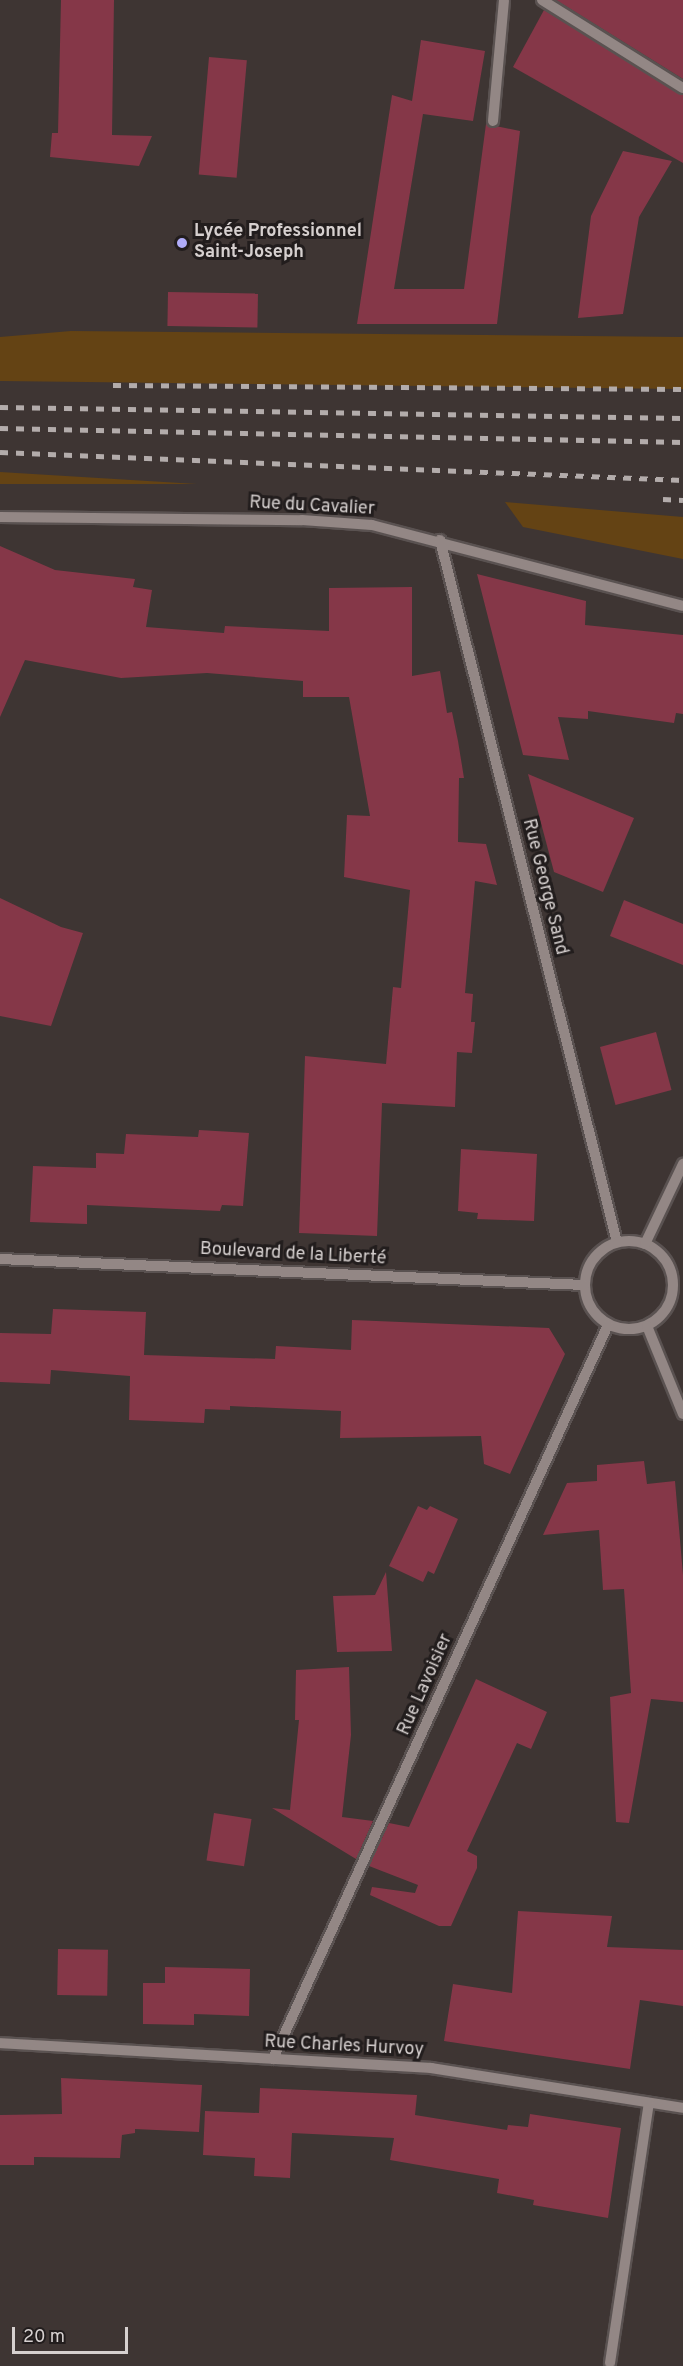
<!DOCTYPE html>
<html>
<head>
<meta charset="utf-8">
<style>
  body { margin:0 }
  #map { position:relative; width:683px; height:2366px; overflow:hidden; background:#3e3533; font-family:Overpass,sans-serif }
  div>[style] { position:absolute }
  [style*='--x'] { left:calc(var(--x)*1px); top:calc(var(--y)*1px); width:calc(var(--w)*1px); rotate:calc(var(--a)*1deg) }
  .green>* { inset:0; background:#644314 }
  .building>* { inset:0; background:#853748; transform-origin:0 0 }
  .roads { filter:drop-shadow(2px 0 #5a5251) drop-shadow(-2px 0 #5a5251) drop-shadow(0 2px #5a5251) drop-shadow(0 -2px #5a5251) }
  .minor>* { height:10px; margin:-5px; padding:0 5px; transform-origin:5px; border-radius:5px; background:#938785 }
  .minor>.ring { margin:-5px; padding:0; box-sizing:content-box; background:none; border:10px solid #938785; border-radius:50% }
  .rail>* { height:4.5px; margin-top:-2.25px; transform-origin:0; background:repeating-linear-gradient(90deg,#b3acab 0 8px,transparent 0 16px) }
  .dots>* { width:16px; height:16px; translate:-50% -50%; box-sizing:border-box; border:3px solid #221d1d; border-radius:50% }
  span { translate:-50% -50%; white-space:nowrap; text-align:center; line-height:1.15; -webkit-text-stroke:6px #221d1d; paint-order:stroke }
  .poi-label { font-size:18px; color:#d6d0cf; font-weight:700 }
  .left { translate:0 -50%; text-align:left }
  .street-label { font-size:18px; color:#d6d0cf }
  .scale { position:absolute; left:12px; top:2327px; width:116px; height:27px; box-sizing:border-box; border:3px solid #d6d0cf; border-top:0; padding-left:8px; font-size:18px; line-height:21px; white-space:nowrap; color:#d6d0cf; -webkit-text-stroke:4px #221d1d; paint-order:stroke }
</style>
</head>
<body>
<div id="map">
  <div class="green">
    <div style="clip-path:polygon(71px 331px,683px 337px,683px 389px,0 381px,0 337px)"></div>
    <div style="clip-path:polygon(0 472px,197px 484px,0 484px)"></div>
    <div style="clip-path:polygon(505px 502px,683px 517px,683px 559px,523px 527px)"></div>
  </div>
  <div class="building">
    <div style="clip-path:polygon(61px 0,114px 0,112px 135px,152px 136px,139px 166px,50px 157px,52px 133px,58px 133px)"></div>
    <div style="clip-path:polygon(556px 0,683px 0,683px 79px)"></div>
    <div style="clip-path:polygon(544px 10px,683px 95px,683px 163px,513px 67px)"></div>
    <div style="clip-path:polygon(421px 40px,485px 51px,473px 121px,423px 114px,394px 289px,464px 289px,486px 124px,520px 131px,497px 324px,357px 324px,392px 95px,412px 101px)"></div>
    <div style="left:209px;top:57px;width:38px;height:118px;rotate:5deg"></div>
    <div style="clip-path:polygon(623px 151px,672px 161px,639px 217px,623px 314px,578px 318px,591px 216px)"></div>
    <div style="left:168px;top:292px;width:90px;height:34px;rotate:1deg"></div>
    <div style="clip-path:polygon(0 546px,55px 570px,135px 579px,133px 587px,152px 590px,146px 627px,224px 633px,225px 626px,329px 631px,329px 588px,412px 587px,412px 676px,440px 671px,447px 713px,452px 712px,458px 741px,464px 778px,459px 778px,458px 842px,486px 844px,497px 885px,475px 881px,465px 993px,473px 994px,471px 1022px,475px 1022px,472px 1053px,457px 1052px,455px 1107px,382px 1103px,377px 1236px,299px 1233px,305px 1056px,386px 1064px,393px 987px,401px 988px,410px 890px,344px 877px,347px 815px,370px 816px,349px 697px,303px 697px,303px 681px,207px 673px,121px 678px,25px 660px,0 717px)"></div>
    <div style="clip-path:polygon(477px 574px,586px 601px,585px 625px,683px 635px,683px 714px,676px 713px,674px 723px,588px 711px,588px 719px,558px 717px,569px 760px,523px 755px)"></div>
    <div style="clip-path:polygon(528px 774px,634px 818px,603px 892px,554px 872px)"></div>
    <div style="clip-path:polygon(0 898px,61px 927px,83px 933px,51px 1026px,0 1016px)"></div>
    <div style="clip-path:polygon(624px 900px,683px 924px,683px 965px,610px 936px)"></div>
    <div style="left:656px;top:1032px;width:60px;height:58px;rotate:75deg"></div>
    <div style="clip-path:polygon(199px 1130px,249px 1133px,243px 1206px,222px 1205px,220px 1211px,87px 1205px,87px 1224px,30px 1222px,33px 1166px,96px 1168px,96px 1153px,124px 1154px,126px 1134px,198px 1137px)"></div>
    <div style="clip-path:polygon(461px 1149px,537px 1154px,534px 1221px,477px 1219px,478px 1213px,458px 1211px)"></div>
    <div style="clip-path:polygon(53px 1309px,146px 1312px,144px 1355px,275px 1359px,276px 1346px,351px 1350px,352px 1320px,549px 1328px,565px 1354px,510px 1474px,484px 1464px,481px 1436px,340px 1438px,341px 1411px,230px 1406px,230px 1410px,205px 1409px,204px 1423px,129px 1420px,130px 1376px,51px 1370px,50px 1384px,0 1382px,0 1333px,51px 1334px)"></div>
    <div style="clip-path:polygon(644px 1461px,647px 1484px,675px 1481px,683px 1575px,683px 1702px,651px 1699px,629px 1823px,616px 1822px,610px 1697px,631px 1693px,624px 1589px,603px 1590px,599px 1530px,543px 1535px,567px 1483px,597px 1481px,597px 1465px)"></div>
    <div style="clip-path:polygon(418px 1506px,427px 1510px,430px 1506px,458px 1519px,434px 1574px,428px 1571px,423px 1582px,389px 1566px)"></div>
    <div style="clip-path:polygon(386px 1572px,392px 1651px,337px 1652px,333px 1596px,375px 1595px)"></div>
    <div style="clip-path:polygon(349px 1667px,351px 1735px,342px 1817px,373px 1821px,356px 1859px,272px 1808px,290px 1810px,299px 1720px,295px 1720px,296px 1670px)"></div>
    <div style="clip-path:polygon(476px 1679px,547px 1712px,531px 1749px,517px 1743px,467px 1851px,477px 1856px,477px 1868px,451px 1926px,439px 1926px,370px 1895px,372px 1887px,415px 1893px,418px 1885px,369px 1866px,389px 1823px,409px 1827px)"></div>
    <div style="left:214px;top:1813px;width:38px;height:48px;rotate:9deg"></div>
    <div style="clip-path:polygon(518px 1911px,612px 1916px,607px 1947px,683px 1950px,683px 2006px,640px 2000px,630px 2069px,444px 2041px,453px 1984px,512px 1993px)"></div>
    <div style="left:58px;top:1949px;width:50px;height:46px;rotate:1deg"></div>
    <div style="clip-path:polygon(165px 1967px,250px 1969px,249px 2016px,194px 2014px,194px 2025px,143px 2024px,143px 1983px,165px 1983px)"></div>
    <div style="clip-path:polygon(61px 2078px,202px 2085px,199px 2132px,135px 2129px,135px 2133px,122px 2135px,120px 2158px,34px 2157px,34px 2165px,0 2165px,0 2115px,62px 2114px)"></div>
    <div style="clip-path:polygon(260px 2088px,417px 2095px,415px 2115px,507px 2130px,508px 2125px,528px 2127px,530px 2114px,621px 2128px,608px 2218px,533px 2205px,534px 2200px,497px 2193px,499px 2179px,390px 2160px,394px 2138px,292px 2133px,290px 2178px,254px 2176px,255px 2158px,203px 2155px,205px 2111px,259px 2113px)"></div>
  </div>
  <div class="roads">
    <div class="minor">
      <div style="--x:542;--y:0;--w:166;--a:32"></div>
      <div style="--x:493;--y:121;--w:121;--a:-84.8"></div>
      <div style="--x:0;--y:517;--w:302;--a:0.6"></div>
      <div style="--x:302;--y:520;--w:70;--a:4.1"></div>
      <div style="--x:372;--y:525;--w:321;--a:14.6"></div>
      <div style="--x:440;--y:540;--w:724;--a:75.85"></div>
      <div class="ring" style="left:585px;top:1241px;width:78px;height:78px"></div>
      <div style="--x:645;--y:1244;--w:89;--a:-64.6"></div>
      <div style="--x:0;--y:1259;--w:585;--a:2.55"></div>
      <div style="--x:647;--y:1326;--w:95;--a:67.8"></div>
      <div style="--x:0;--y:2043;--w:432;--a:3.3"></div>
      <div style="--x:431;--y:2068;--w:255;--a:9"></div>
      <div style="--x:273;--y:2059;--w:807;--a:-65.47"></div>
      <div style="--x:610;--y:2363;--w:263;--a:-81.5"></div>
    </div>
  </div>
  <div class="rail">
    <div style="--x:113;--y:385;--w:570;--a:0.4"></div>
    <div style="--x:0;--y:407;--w:683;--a:0.92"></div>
    <div style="--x:0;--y:428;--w:683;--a:1.17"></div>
    <div style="--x:0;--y:452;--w:684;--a:2.35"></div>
    <div style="--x:663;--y:499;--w:20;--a:3"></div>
  </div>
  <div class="dots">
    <div style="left:182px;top:243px;background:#b1adfa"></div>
  </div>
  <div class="poi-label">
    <span class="left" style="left:194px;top:243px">Lycée Professionnel<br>Saint-Joseph</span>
  </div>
  <div class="street-label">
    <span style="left:312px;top:507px;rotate:3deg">Rue du Cavalier</span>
    <span style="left:544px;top:887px;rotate:76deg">Rue George Sand</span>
    <span style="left:293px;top:1255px;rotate:3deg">Boulevard de la Liberté</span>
    <span style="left:426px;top:1685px;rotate:-66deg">Rue Lavoisier</span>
    <span style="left:344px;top:2047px;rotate:3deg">Rue Charles Hurvoy</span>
  </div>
  <div class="scale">20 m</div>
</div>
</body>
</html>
